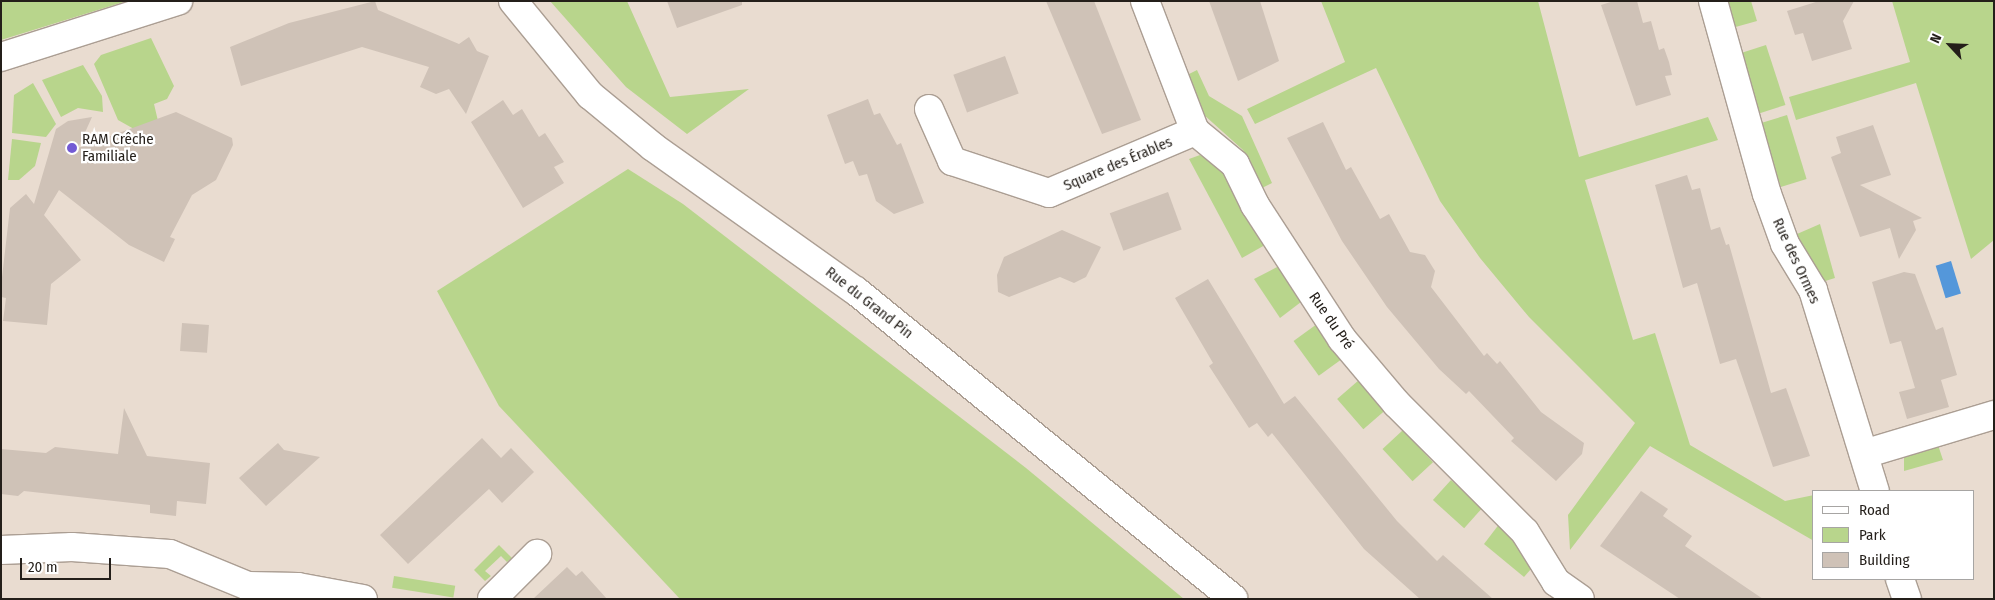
<!DOCTYPE html>
<html>
<head>
<meta charset="utf-8">
<style>
  body { margin:0 }
  #map { position:relative; width:1995px; height:600px; overflow:hidden; background:#e9dcd0; font-family:"Fira Sans Condensed",sans-serif }
  div>[style] { position:absolute }
  [style*='--x'] { left:calc(var(--x)*1px); top:calc(var(--y)*1px); width:calc(var(--w)*1px); rotate:calc(var(--a)*1deg) }
  .green>* { inset:0; background:#b8d58c; transform-origin:0 0 }
  .water>* { inset:0; background:#5497da; transform-origin:0 0 }
  .building>* { inset:0; background:#cfc2b7; transform-origin:0 0 }
  .roads { filter:drop-shadow(1px 0 #ab9e93) drop-shadow(-1px 0 #ab9e93) drop-shadow(0 1px #ab9e93) drop-shadow(0 -1px #ab9e93) }
  .street>* { height:28px; margin:-14px; padding:0 14px; transform-origin:14px; border-radius:14px; background:#fff }
  .secondary>* { height:28px; margin:-14px; padding:0 14px; transform-origin:14px; border-radius:14px; background:#fff }
  .dots>* { width:14px; height:14px; translate:-50% -50%; box-sizing:border-box; border:2px solid #fff; border-radius:50% }
  span { translate:-50% -50%; white-space:nowrap; text-align:center; line-height:1.15; -webkit-text-stroke:4.5px #fff; paint-order:stroke }
  .poi-label { font-size:15px; color:#241f1a }
  .left { translate:0 -50%; text-align:left }
  .street-label { font-size:15px; color:#241f1a }
  .frame { position:absolute; inset:0; border:2px solid #241f1a; pointer-events:none }
  .legend { position:absolute; left:1812px; top:490px; width:162px; height:90px; box-sizing:border-box; background:#fff; border:1px solid #a7a5a3; margin:0; padding:6px 9px; list-style:none; font-size:15px; color:#241f1a }
  .legend li { display:flex; align-items:center; gap:10px; height:25px }
  .legend b { width:25px; border:1px solid #a7a5a3 }
  .north { position:absolute; left:1925px; top:20px; width:50px; height:50px; -webkit-text-stroke:4px #fff; paint-order:stroke; rotate:295deg; font-size:14px; font-weight:700; line-height:20px; text-align:center; color:#241f1a }
  .north::after { content:''; display:block; margin:auto; width:18px; height:22px; background:#241f1a; clip-path:polygon(50% 0,100% 100%,50% 72%,0 100%) }
  .scale { position:absolute; left:20px; top:558px; width:91px; height:22px; box-sizing:border-box; border:2px solid #241f1a; border-top:0; padding-left:6px; font-size:15px; line-height:18px; white-space:nowrap; color:#241f1a; -webkit-text-stroke:4px #fff; paint-order:stroke }
</style>
</head>
<body>
<div id="map">
  <div class="green">
    <div style="clip-path:polygon(1px 1px,127px 1px,1px 40px)"></div>
    <div style="clip-path:polygon(550px 1px,627px 1px,670px 97px,749px 89px,687px 134px,626px 87px)"></div>
    <div style="clip-path:polygon(1321px 1px,1538px 1px,1579px 157px,1708px 117px,1718px 140px,1585px 180px,1633px 340px,1655px 333px,1690px 445px,1785px 501px,1814px 495px,1814px 541px,1650px 446px,1570px 550px,1568px 515px,1635px 423px,1529px 317px,1480px 258px,1440px 201px,1376px 68px,1255px 124px,1247px 109px,1345px 62px)"></div>
    <div style="clip-path:polygon(1726px 1px,1751px 1px,1757px 21px,1732px 28px)"></div>
    <div style="clip-path:polygon(1892px 1px,1994px 1px,1994px 240px,1971px 259px,1916px 83px,1796px 120px,1789px 97px,1910px 62px)"></div>
    <div style="clip-path:polygon(151px 38px,174px 86px,167px 99px,154px 104px,158px 121px,134px 129px,118px 120px,94px 64px,101px 55px)"></div>
    <div style="left:1766px;top:45px;width:63px;height:27px;rotate:72deg"></div>
    <div style="clip-path:polygon(83px 65px,102px 96px,103px 112px,78px 108px,61px 117px,42px 80px)"></div>
    <div style="clip-path:polygon(1197px 70px,1209px 96px,1242px 116px,1272px 183px,1262px 188px,1243px 150px,1203px 114px,1187px 75px)"></div>
    <div style="clip-path:polygon(33px 83px,56px 124px,46px 137px,12px 133px,14px 95px)"></div>
    <div style="left:1787px;top:115px;width:67px;height:27px;rotate:73deg"></div>
    <div style="clip-path:polygon(12px 139px,41px 143px,35px 166px,19px 180px,8px 180px)"></div>
    <div style="clip-path:polygon(1200px 155px,1227px 173px,1265px 245px,1242px 258px,1189px 159px)"></div>
    <div style="clip-path:polygon(628px 169px,683px 204px,1026px 468px,1184px 599px,680px 599px,499px 406px,437px 291px)"></div>
    <div style="clip-path:polygon(1820px 224px,1835px 278px,1822px 282px,1797px 234px)"></div>
    <div style="clip-path:polygon(1279px 266px,1301px 302px,1280px 318px,1254px 279px)"></div>
    <div style="left:1317px;top:324px;width:43px;height:29px;rotate:54deg"></div>
    <div style="left:1359px;top:380px;width:40px;height:29px;rotate:49deg"></div>
    <div style="left:1403px;top:430px;width:44px;height:28px;rotate:47deg"></div>
    <div style="clip-path:polygon(1938px 445px,1943px 460px,1904px 471px,1904px 457px)"></div>
    <div style="left:1451px;top:480px;width:42px;height:27px;rotate:42deg"></div>
    <div style="clip-path:polygon(1500px 523px,1513px 533px,1531px 569px,1524px 577px,1484px 544px)"></div>
    <div style="clip-path:polygon(499px 545px,512px 558px,507px 562px,501px 556px,485px 571px,491px 576px,485px 581px,474px 570px)"></div>
    <div style="left:394px;top:576px;width:62px;height:12px;rotate:9deg"></div>
  </div>
  <div class="water">
    <div style="left:1951px;top:261px;width:34px;height:16px;rotate:73deg"></div>
  </div>
  <div class="building">
    <div style="clip-path:polygon(375px 1px,378px 10px,459px 44px,469px 37px,477px 51px,489px 56px,466px 114px,449px 89px,436px 94px,420px 87px,429px 67px,362px 47px,241px 86px,230px 47px,289px 23px)"></div>
    <div style="clip-path:polygon(667px 1px,742px 1px,742px 5px,677px 28px)"></div>
    <div style="clip-path:polygon(1046px 1px,1094px 1px,1141px 120px,1102px 134px)"></div>
    <div style="clip-path:polygon(1209px 1px,1260px 1px,1279px 61px,1238px 81px)"></div>
    <div style="clip-path:polygon(1614px 1px,1637px 1px,1643px 23px,1651px 21px,1659px 50px,1664px 48px,1669px 62px,1672px 75px,1665px 76px,1671px 95px,1636px 106px,1601px 5px)"></div>
    <div style="clip-path:polygon(1819px 1px,1854px 1px,1843px 21px,1852px 49px,1812px 61px,1803px 33px,1795px 35px,1787px 11px)"></div>
    <div style="left:1005px;top:56px;width:40px;height:55px;rotate:70deg"></div>
    <div style="clip-path:polygon(868px 99px,874px 115px,880px 113px,897px 145px,901px 143px,924px 203px,894px 214px,876px 201px,867px 174px,859px 176px,853px 161px,845px 164px,827px 115px)"></div>
    <div style="clip-path:polygon(503px 100px,513px 115px,522px 109px,539px 137px,545px 133px,564px 162px,554px 167px,564px 183px,523px 208px,471px 122px)"></div>
    <div style="clip-path:polygon(176px 112px,232px 138px,233px 145px,216px 180px,192px 195px,170px 237px,175px 239px,164px 262px,129px 245px,59px 190px,44px 215px,81px 260px,51px 284px,47px 325px,3px 321px,6px 298px,1px 297px,1px 286px,10px 208px,26px 194px,34px 204px,56px 129px,68px 121px,92px 117px,78px 148px)"></div>
    <div style="clip-path:polygon(1323px 122px,1346px 170px,1351px 167px,1380px 219px,1389px 214px,1410px 252px,1425px 255px,1435px 271px,1431px 287px,1484px 356px,1487px 353px,1497px 364px,1500px 361px,1541px 412px,1584px 443px,1582px 454px,1556px 481px,1511px 441px,1514px 438px,1469px 391px,1466px 394px,1439px 369px,1387px 307px,1342px 241px,1287px 138px)"></div>
    <div style="clip-path:polygon(1873px 125px,1891px 175px,1860px 185px,1922px 218px,1913px 221px,1916px 230px,1899px 259px,1890px 228px,1860px 237px,1831px 157px,1841px 153px,1836px 137px)"></div>
    <div style="clip-path:polygon(1687px 175px,1692px 190px,1700px 188px,1711px 230px,1720px 227px,1726px 245px,1729px 244px,1771px 393px,1786px 388px,1810px 456px,1773px 467px,1736px 359px,1720px 364px,1697px 283px,1683px 288px,1655px 185px)"></div>
    <div style="left:1168px;top:192px;width:40px;height:62px;rotate:70deg"></div>
    <div style="clip-path:polygon(1062px 230px,1101px 247px,1086px 277px,1074px 283px,1060px 277px,1009px 297px,998px 292px,997px 275px,1004px 257px)"></div>
    <div style="clip-path:polygon(1904px 272px,1915px 274px,1936px 330px,1943px 327px,1957px 375px,1941px 380px,1949px 407px,1907px 419px,1899px 392px,1915px 388px,1901px 341px,1890px 344px,1872px 282px)"></div>
    <div style="clip-path:polygon(1208px 279px,1284px 404px,1295px 396px,1397px 521px,1437px 561px,1443px 555px,1493px 599px,1420px 599px,1364px 549px,1272px 433px,1268px 437px,1257px 423px,1249px 428px,1209px 366px,1213px 363px,1175px 298px)"></div>
    <div style="left:182px;top:323px;width:27px;height:28px;rotate:4deg"></div>
    <div style="clip-path:polygon(124px 408px,147px 456px,210px 463px,206px 504px,177px 501px,176px 516px,150px 513px,150px 505px,24px 491px,18px 496px,1px 494px,1px 449px,46px 453px,55px 447px,118px 454px)"></div>
    <div style="clip-path:polygon(482px 438px,501px 458px,511px 448px,534px 472px,502px 503px,489px 489px,408px 564px,380px 535px)"></div>
    <div style="clip-path:polygon(278px 443px,284px 450px,320px 457px,266px 506px,239px 478px)"></div>
    <div style="clip-path:polygon(1641px 491px,1668px 509px,1663px 516px,1692px 536px,1685px 546px,1763px 599px,1680px 599px,1600px 546px)"></div>
    <div style="clip-path:polygon(567px 567px,576px 576px,582px 571px,607px 599px,533px 599px)"></div>
  </div>
  <div class="roads">
    <div class="street">
      <div style="--x:1145;--y:1;--w:139;--a:69"></div>
      <div style="--x:1195;--y:131;--w:52;--a:39.5"></div>
      <div style="--x:1235;--y:164;--w:46;--a:64"></div>
      <div style="--x:1255;--y:205;--w:160;--a:57"></div>
      <div style="--x:1342;--y:339;--w:84;--a:49.8"></div>
      <div style="--x:1396;--y:403;--w:182;--a:45"></div>
      <div style="--x:1525;--y:532;--w:59;--a:58.2"></div>
      <div style="--x:1556;--y:582;--w:29;--a:35"></div>
      <div style="--x:1713;--y:1;--w:200;--a:74.4"></div>
      <div style="--x:1767;--y:194;--w:53;--a:70.2"></div>
      <div style="--x:1785;--y:244;--w:54;--a:58.7"></div>
      <div style="--x:1813;--y:290;--w:210;--a:72.9"></div>
      <div style="--x:929;--y:109;--w:57;--a:66.1"></div>
      <div style="--x:952;--y:161;--w:102;--a:18.3"></div>
      <div style="--x:1049;--y:193;--w:159;--a:-23"></div>
      <div style="--x:1864;--y:454;--w:136;--a:-16.7"></div>
      <div style="--x:1;--y:550;--w:71;--a:-2.4"></div>
      <div style="--x:72;--y:547;--w:98;--a:4.1"></div>
      <div style="--x:170;--y:554;--w:84;--a:22.3"></div>
      <div style="--x:248;--y:586;--w:50;--a:1.1"></div>
      <div style="--x:298;--y:587;--w:66;--a:10.5"></div>
      <div style="--x:1900;--y:579;--w:21;--a:71"></div>
      <div style="--x:492;--y:599;--w:64;--a:-45"></div>
    </div>
    <div class="secondary">
      <div style="--x:513;--y:1;--w:122;--a:50.7"></div>
      <div style="--x:590;--y:95;--w:82;--a:39.5"></div>
      <div style="--x:653;--y:147;--w:249;--a:35.4"></div>
      <div style="--x:856;--y:291;--w:487;--a:39.2"></div>
      <div style="--x:1;--y:57;--w:186;--a:-17.6"></div>
    </div>
  </div>
  <div class="dots">
    <div style="left:72px;top:148px;background:#735ad4"></div>
  </div>
  <div class="poi-label">
    <span class="left" style="left:82px;top:148px">RAM Crêche<br>Familiale</span>
  </div>
  <div class="street-label">
    <span style="left:1118px;top:164px;rotate:-23deg">Square des Érables</span>
    <span style="left:1796px;top:261px;rotate:65deg">Rue des Ormes</span>
    <span style="left:869px;top:303px;rotate:38deg">Rue du Grand Pin</span>
    <span style="left:1331px;top:321px;rotate:55deg">Rue du Pré</span>
  </div>
  <div class="frame"></div>
  <ul class="legend">
  <li><b style="height:6px;background:#fff"></b>Road</li>
  <li><b style="height:14px;background:#b8d58c"></b>Park</li>
  <li><b style="height:14px;background:#cfc2b7"></b>Building</li>
  </ul>
  <div class="north">N</div>
  <div class="scale">20 m</div>
</div>
</body>
</html>
